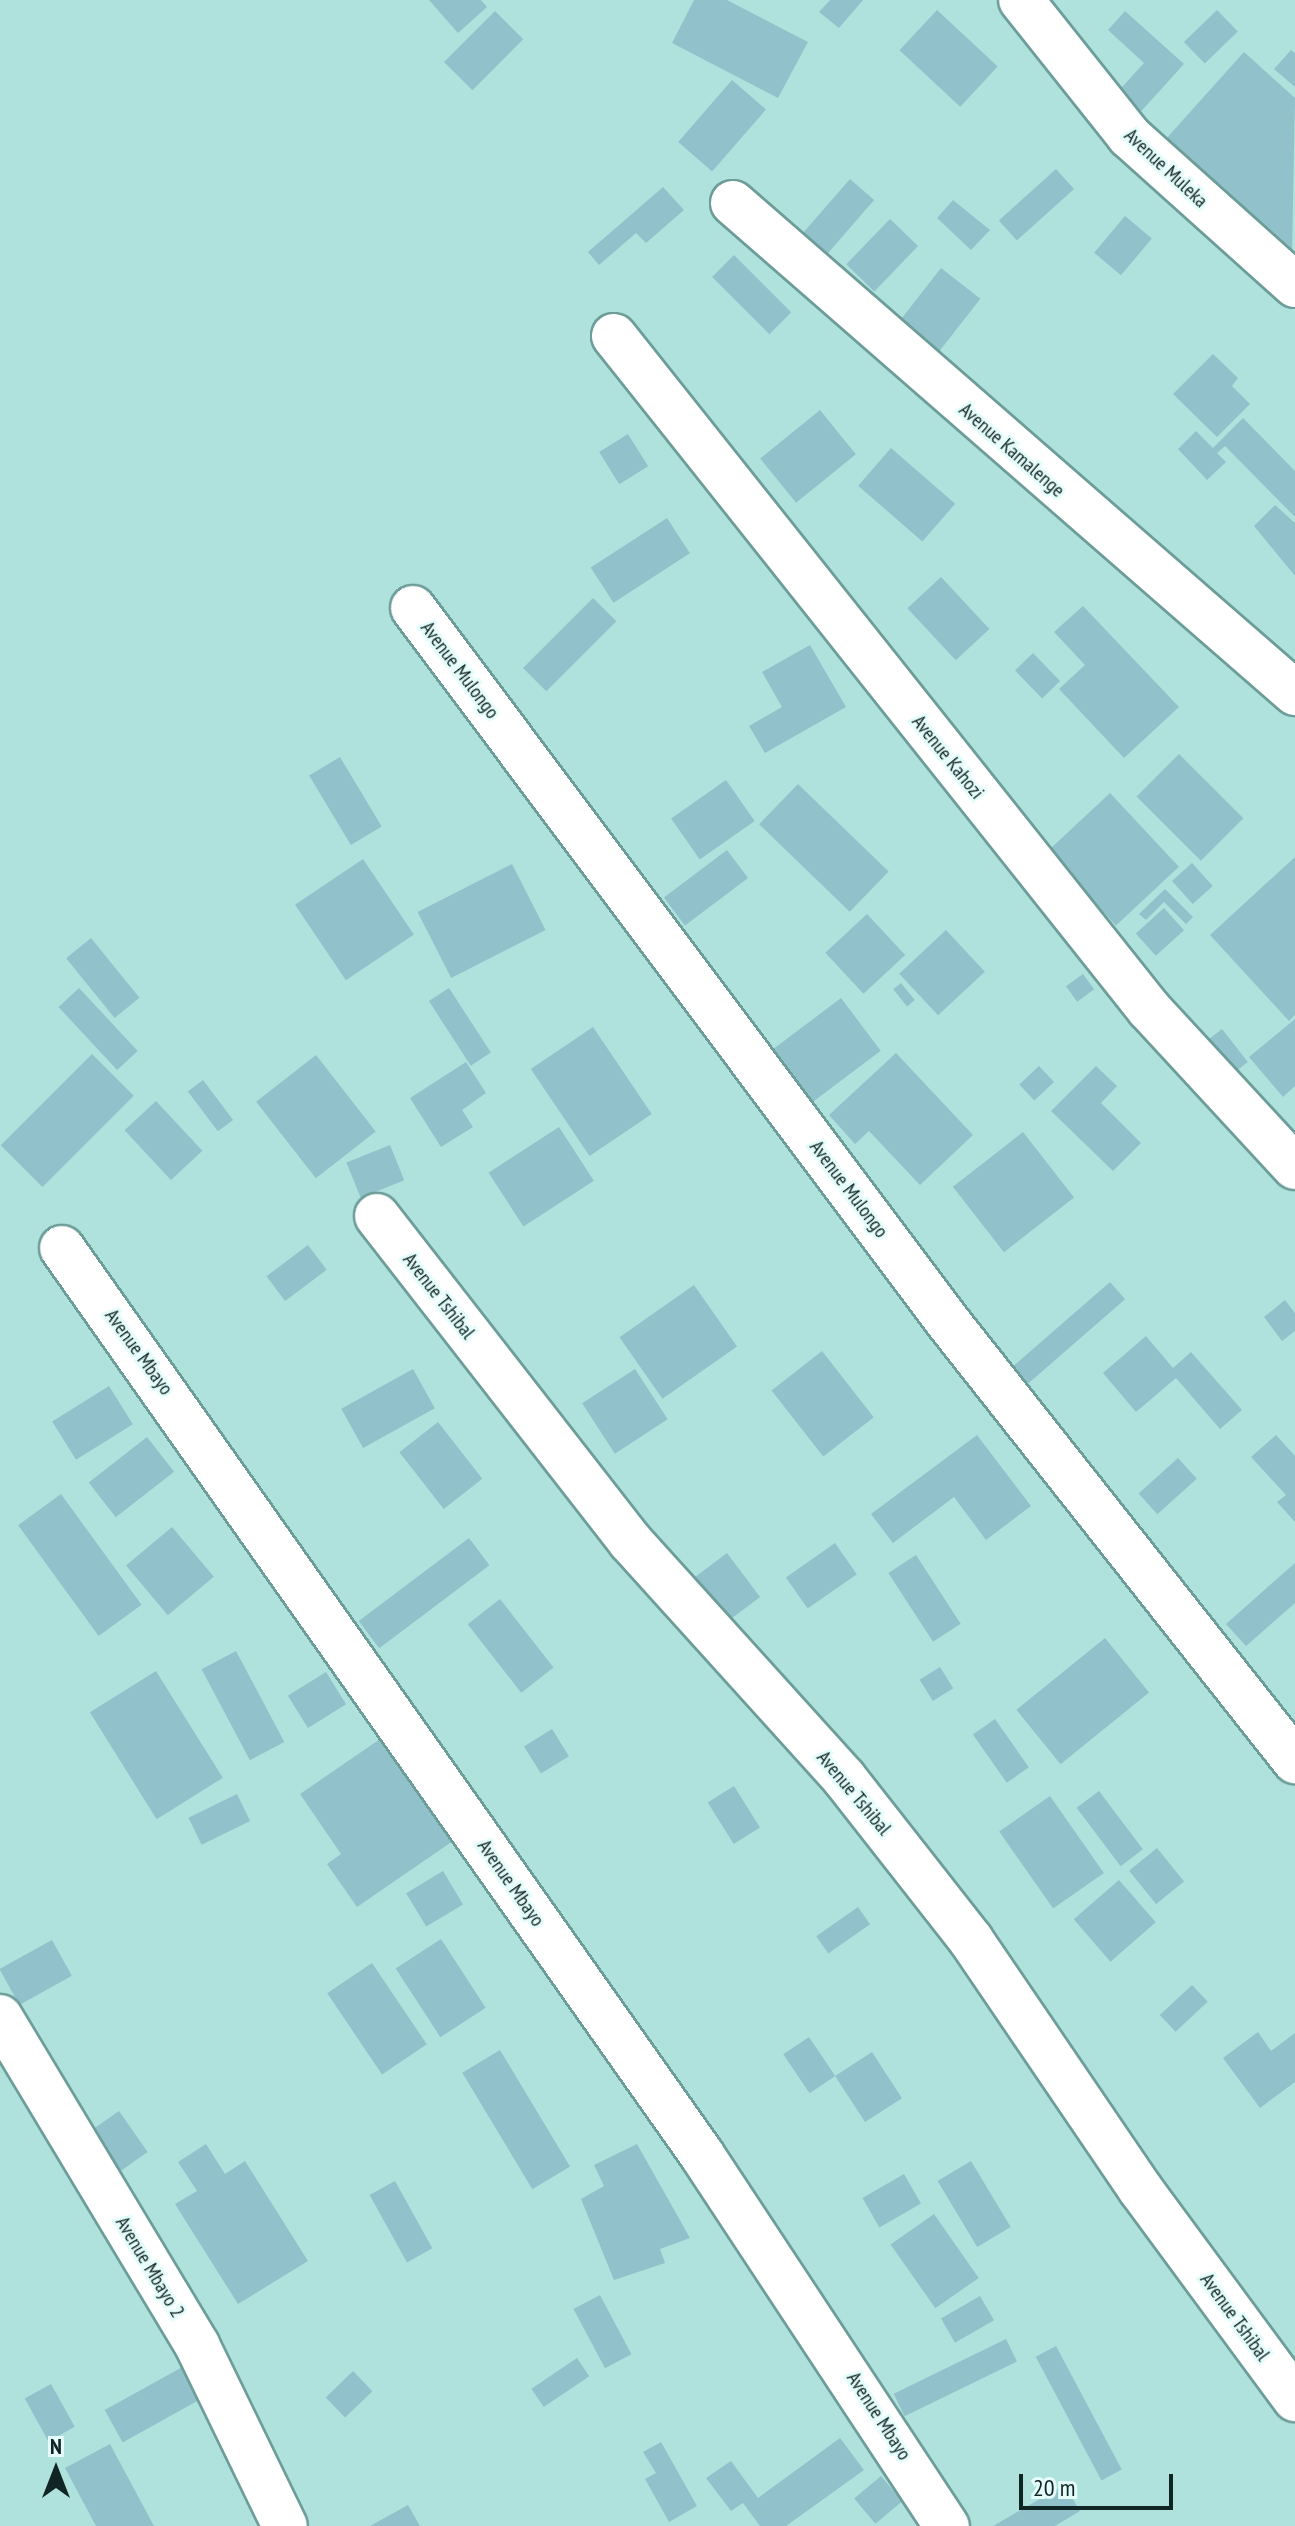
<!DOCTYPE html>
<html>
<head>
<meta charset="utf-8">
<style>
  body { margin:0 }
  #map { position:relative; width:1295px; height:2526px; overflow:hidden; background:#b0e2dd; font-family:"PT Sans Narrow",sans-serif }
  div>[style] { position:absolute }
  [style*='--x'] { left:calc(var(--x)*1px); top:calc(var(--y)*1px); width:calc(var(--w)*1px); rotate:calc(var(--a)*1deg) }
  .building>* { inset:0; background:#91c1ca; transform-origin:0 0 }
  .roads { filter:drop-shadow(2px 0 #6d9d99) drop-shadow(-2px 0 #6d9d99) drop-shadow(0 2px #6d9d99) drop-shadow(0 -2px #6d9d99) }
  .minor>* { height:44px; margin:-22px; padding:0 22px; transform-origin:22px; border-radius:22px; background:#fff }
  span { translate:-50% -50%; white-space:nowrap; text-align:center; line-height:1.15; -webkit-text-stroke:6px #e4fdfb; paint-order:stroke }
  .street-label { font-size:20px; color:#112524 }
  .north { position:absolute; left:16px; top:2430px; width:80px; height:80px; -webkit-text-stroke:6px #e4fdfb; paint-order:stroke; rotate:0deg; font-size:22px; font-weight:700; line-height:32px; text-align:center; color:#112524 }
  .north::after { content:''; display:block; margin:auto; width:28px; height:36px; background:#112524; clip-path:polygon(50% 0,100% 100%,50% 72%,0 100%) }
  .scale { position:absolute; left:1019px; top:2474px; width:154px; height:36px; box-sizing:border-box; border:4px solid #112524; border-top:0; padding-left:10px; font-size:24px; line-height:28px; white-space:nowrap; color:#112524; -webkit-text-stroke:6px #e4fdfb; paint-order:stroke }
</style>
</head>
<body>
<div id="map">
  <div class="building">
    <div style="clip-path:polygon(429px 0,481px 0,487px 7px,458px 33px)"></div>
    <div style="clip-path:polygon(694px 0,727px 0,808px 42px,778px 98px,672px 43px)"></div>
    <div style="clip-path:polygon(830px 0,863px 0,839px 28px,819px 12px)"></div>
    <div style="left:937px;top:10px;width:83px;height:55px;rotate:43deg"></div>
    <div style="left:1217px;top:10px;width:30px;height:46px;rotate:46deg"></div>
    <div style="left:495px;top:11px;width:40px;height:72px;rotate:45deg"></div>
    <div style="clip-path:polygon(1125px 11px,1184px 64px,1135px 118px,1112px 98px,1144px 63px,1108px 30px)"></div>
    <div style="clip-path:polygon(1291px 50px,1295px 53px,1295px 87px,1274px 69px)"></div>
    <div style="clip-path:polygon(1244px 52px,1295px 98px,1292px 254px,1165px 140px)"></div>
    <div style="left:732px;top:80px;width:45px;height:82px;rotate:41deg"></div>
    <div style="left:1056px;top:169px;width:27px;height:77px;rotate:48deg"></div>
    <div style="left:850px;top:179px;width:32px;height:78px;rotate:41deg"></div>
    <div style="clip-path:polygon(663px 187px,684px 210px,646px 243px,636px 233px,599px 265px,588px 252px)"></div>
    <div style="clip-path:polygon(953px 200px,990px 230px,971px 250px,937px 218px)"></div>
    <div style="left:1125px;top:216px;width:35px;height:48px;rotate:40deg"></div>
    <div style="left:890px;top:219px;width:39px;height:63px;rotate:44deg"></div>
    <div style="left:734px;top:255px;width:81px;height:31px;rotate:45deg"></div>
    <div style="left:941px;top:268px;width:50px;height:81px;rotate:38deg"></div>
    <div style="clip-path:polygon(1213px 354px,1238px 378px,1232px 386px,1250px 404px,1217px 437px,1173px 394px)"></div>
    <div style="left:820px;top:410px;width:57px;height:77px;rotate:51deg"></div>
    <div style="clip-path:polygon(1243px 418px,1295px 471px,1295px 517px,1225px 446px,1217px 453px,1226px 462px,1207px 480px,1178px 449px,1196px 431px,1213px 448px)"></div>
    <div style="left:628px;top:434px;width:38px;height:34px;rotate:58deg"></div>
    <div style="left:891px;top:448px;width:85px;height:50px;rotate:41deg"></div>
    <div style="clip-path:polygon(1275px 505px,1295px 523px,1295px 576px,1254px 526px)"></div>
    <div style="left:667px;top:518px;width:42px;height:91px;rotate:57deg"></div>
    <div style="left:941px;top:577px;width:71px;height:46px;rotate:47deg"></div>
    <div style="left:593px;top:598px;width:33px;height:99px;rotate:45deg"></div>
    <div style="clip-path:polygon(1083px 606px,1179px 707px,1124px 758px,1059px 689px,1085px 665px,1054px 632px)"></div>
    <div style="clip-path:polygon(810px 645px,846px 707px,765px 753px,749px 726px,782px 707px,762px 672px)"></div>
    <div style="left:1033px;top:653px;width:39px;height:25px;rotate:46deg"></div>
    <div style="left:1179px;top:754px;width:91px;height:60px;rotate:45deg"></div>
    <div style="left:340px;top:757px;width:81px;height:36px;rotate:59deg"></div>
    <div style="left:726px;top:780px;width:50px;height:67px;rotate:55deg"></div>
    <div style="left:798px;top:784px;width:126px;height:56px;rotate:44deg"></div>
    <div style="left:1110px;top:793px;width:101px;height:86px;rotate:47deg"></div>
    <div style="left:727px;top:850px;width:35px;height:79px;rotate:53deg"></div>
    <div style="clip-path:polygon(1295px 857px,1295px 1015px,1289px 1021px,1210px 935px)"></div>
    <div style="left:363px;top:859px;width:91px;height:82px;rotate:56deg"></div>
    <div style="left:1192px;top:863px;width:31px;height:27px;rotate:48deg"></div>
    <div style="left:512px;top:864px;width:74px;height:106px;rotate:63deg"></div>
    <div style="clip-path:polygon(1165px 889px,1193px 917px,1186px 924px,1164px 902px,1146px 920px,1139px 914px)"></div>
    <div style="left:1164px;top:908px;width:30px;height:38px;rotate:48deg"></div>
    <div style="left:867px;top:914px;width:56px;height:57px;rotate:47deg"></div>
    <div style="left:946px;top:930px;width:57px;height:64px;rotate:47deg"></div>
    <div style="left:91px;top:938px;width:77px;height:32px;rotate:51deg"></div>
    <div style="left:1083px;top:974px;width:19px;height:21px;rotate:54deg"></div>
    <div style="left:901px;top:983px;width:22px;height:10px;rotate:51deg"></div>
    <div style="left:79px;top:988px;width:86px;height:28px;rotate:47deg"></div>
    <div style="left:449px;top:988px;width:77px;height:24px;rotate:57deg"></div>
    <div style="left:841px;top:998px;width:66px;height:86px;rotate:53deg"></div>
    <div style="clip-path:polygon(1295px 1019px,1295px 1086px,1283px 1097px,1249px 1057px)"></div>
    <div style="left:593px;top:1027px;width:105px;height:75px;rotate:56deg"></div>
    <div style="left:1222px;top:1029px;width:42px;height:27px;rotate:52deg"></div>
    <div style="clip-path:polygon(896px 1053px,973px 1135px,920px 1185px,869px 1131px,855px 1144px,829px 1115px)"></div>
    <div style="left:92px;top:1054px;width:59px;height:129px;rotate:45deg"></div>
    <div style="left:316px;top:1055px;width:97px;height:76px;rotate:52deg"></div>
    <div style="clip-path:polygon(466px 1062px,486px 1093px,462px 1110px,473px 1127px,441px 1147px,410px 1098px)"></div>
    <div style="left:1039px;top:1066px;width:22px;height:27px;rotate:47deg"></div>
    <div style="clip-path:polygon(1096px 1066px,1117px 1086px,1101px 1103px,1141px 1143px,1113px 1171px,1051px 1111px)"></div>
    <div style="left:203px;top:1080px;width:50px;height:19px;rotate:53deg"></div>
    <div style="left:156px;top:1101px;width:68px;height:43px;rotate:47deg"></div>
    <div style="left:559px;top:1127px;width:64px;height:84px;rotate:57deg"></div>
    <div style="left:1023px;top:1132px;width:83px;height:89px;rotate:52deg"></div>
    <div style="left:390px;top:1145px;width:38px;height:47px;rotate:68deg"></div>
    <div style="left:308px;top:1245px;width:31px;height:52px;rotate:53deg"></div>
    <div style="left:1110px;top:1282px;width:23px;height:139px;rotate:49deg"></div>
    <div style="left:694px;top:1285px;width:75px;height:91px;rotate:55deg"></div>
    <div style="clip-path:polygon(1285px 1300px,1295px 1313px,1295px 1331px,1282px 1341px,1264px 1317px)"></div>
    <div style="clip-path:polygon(1146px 1336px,1173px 1368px,1191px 1352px,1242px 1410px,1220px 1429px,1176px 1378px,1136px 1412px,1103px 1373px)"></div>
    <div style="left:822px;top:1351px;width:84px;height:64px;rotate:52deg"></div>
    <div style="left:413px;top:1369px;width:45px;height:82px;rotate:61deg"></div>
    <div style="left:635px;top:1369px;width:60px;height:63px;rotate:57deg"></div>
    <div style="left:109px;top:1386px;width:45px;height:67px;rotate:58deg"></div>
    <div style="left:438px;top:1422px;width:72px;height:49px;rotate:52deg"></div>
    <div style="clip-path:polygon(977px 1435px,1031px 1506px,986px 1540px,954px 1497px,893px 1543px,871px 1514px)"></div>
    <div style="clip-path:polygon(1276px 1435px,1295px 1456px,1295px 1522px,1277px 1502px,1286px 1495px,1251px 1457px)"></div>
    <div style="left:147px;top:1437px;width:44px;height:74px;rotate:52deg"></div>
    <div style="left:1178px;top:1458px;width:28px;height:53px;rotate:48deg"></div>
    <div style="left:61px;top:1494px;width:137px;height:53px;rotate:54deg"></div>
    <div style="left:172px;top:1527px;width:65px;height:60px;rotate:50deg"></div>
    <div style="left:469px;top:1538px;width:34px;height:138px;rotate:53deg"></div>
    <div style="left:835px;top:1543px;width:38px;height:60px;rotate:55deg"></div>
    <div style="left:727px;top:1553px;width:55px;height:54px;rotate:53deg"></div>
    <div style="left:916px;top:1555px;width:82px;height:33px;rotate:57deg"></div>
    <div style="clip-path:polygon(1295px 1563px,1295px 1603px,1246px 1646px,1226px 1624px)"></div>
    <div style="left:500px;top:1599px;width:87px;height:41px;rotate:52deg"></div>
    <div style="left:1105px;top:1638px;width:70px;height:114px;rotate:51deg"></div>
    <div style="left:236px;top:1651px;width:103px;height:39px;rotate:62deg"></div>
    <div style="left:940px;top:1667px;width:25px;height:24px;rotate:58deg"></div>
    <div style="left:156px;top:1671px;width:126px;height:78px;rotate:58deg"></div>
    <div style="left:326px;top:1672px;width:38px;height:45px;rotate:58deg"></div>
    <div style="left:995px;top:1719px;width:59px;height:27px;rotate:55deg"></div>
    <div style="left:552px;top:1729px;width:32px;height:33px;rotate:58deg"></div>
    <div style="clip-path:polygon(383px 1737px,453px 1841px,357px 1907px,327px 1864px,341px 1854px,300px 1794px)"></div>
    <div style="left:734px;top:1786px;width:49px;height:31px;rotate:58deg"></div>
    <div style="left:1099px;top:1791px;width:73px;height:28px;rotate:53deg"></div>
    <div style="left:237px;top:1794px;width:30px;height:54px;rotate:64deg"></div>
    <div style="left:1050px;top:1796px;width:94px;height:62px;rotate:55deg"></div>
    <div style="left:1157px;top:1848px;width:43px;height:36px;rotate:51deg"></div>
    <div style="left:443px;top:1871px;width:39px;height:43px;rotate:59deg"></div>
    <div style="left:1119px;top:1880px;width:56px;height:60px;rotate:49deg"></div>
    <div style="left:858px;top:1907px;width:21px;height:51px;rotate:55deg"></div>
    <div style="left:441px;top:1939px;width:82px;height:54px;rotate:57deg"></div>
    <div style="left:52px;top:1940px;width:41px;height:60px;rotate:61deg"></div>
    <div style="left:372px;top:1963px;width:98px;height:54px;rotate:56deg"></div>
    <div style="left:1192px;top:1985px;width:23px;height:44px;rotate:47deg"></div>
    <div style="clip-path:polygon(1258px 2032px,1271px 2051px,1295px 2033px,1295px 2082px,1260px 2108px,1223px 2058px)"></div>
    <div style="left:809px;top:2037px;width:47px;height:31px;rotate:56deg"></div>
    <div style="left:500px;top:2050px;width:136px;height:44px;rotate:59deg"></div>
    <div style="left:872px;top:2052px;width:55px;height:44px;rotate:57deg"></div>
    <div style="left:119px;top:2111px;width:50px;height:41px;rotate:55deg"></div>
    <div style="clip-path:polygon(206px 2144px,225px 2174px,245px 2161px,308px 2261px,238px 2304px,175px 2204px,197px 2191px,178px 2162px)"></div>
    <div style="clip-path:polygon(637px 2144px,690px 2238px,660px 2249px,665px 2263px,614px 2280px,581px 2199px,604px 2186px,594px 2165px)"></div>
    <div style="left:971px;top:2161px;width:77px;height:39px;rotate:59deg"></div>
    <div style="left:904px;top:2174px;width:34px;height:48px;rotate:60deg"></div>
    <div style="left:395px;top:2181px;width:77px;height:29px;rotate:61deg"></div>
    <div style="left:934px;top:2214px;width:78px;height:53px;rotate:55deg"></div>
    <div style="left:600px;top:2295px;width:67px;height:30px;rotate:62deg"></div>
    <div style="left:980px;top:2296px;width:28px;height:45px;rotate:60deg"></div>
    <div style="left:1006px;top:2339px;width:25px;height:125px;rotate:64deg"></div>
    <div style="left:1056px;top:2346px;width:140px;height:23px;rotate:62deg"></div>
    <div style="left:577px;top:2358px;width:22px;height:55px;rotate:56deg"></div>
    <div style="left:186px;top:2365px;width:37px;height:93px;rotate:61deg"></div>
    <div style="left:353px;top:2371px;width:28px;height:38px;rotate:46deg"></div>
    <div style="left:51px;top:2384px;width:49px;height:30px;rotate:61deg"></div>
    <div style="clip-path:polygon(840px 2438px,864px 2470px,786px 2526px,760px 2526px,743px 2503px,731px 2511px,706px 2478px,731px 2461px,758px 2498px)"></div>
    <div style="clip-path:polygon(661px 2442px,697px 2506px,669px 2522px,645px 2479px,656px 2473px,643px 2452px)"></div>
    <div style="clip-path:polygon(110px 2444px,154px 2526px,96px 2526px,65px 2468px)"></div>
    <div style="left:881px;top:2476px;width:33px;height:35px;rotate:50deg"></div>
    <div style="clip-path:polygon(1064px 2485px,1080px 2511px,1055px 2526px,993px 2526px)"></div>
    <div style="clip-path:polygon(408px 2505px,420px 2526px,370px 2526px)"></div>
  </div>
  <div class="roads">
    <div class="minor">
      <div style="--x:1021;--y:0;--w:174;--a:51.5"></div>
      <div style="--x:1129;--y:136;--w:223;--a:41.9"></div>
      <div style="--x:733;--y:203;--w:746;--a:41.08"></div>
      <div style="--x:614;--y:336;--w:860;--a:51.52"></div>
      <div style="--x:1149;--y:1009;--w:215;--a:47.3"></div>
      <div style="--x:413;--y:608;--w:892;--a:53.16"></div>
      <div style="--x:948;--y:1322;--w:560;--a:51.68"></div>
      <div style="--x:377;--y:1216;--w:412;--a:52.1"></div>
      <div style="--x:630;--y:1541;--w:319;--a:47.9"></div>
      <div style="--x:844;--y:1778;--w:206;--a:51.9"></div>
      <div style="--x:971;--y:1940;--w:302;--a:55.8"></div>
      <div style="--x:1141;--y:2190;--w:260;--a:53.6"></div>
      <div style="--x:62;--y:1248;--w:1110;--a:54.79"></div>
      <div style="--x:702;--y:2155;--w:445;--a:56.6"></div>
      <div style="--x:0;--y:2017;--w:383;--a:59"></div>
      <div style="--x:197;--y:2345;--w:201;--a:64.1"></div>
    </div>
  </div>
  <div class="street-label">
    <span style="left:1166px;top:168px;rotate:43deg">Avenue Muleka</span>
    <span style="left:1012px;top:450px;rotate:41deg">Avenue Kamalenge</span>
    <span style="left:460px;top:670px;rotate:53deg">Avenue Mulongo</span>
    <span style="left:948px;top:757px;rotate:51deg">Avenue Kahozi</span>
    <span style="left:849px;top:1189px;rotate:53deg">Avenue Mulongo</span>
    <span style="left:439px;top:1296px;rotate:52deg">Avenue Tshibal</span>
    <span style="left:139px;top:1352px;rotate:54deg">Avenue Mbayo</span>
    <span style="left:854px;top:1793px;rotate:50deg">Avenue Tshibal</span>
    <span style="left:511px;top:1883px;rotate:55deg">Avenue Mbayo</span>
    <span style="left:150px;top:2267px;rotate:59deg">Avenue Mbayo 2</span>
    <span style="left:1235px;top:2317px;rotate:54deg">Avenue Tshibal</span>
    <span style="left:879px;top:2416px;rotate:57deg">Avenue Mbayo</span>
  </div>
  <div class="north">N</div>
  <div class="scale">20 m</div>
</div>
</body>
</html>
